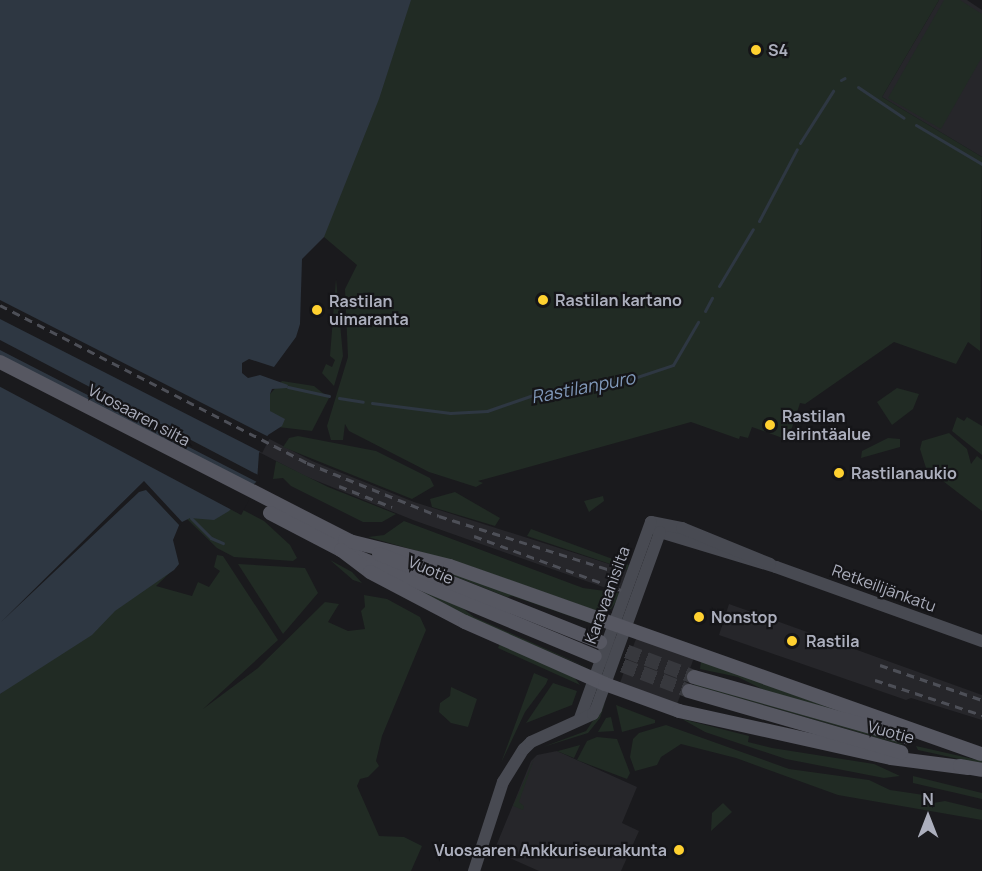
<!DOCTYPE html>
<html>
<head>
<meta charset="utf-8">
<style>
  body { margin:0 }
  #map { position:relative; width:982px; height:871px; overflow:hidden; background:#1a1a1d; font-family:Manrope,sans-serif }
  div>[style] { position:absolute }
  [style*='--x'] { left:calc(var(--x)*1px); top:calc(var(--y)*1px); width:calc(var(--w)*1px); rotate:calc(var(--a)*1deg) }
  .built>* { inset:0; background:#26262a; transform-origin:0 0 }
  .green>* { inset:0; background:#212b24; transform-origin:0 0 }
  .water>* { inset:0; background:#2e3742 }
  .pier>* { inset:0; background:#1a1a1d; transform-origin:0 0 }
  .stream>* { height:3px; margin:-1.5px; padding:0 1.5px; transform-origin:1.5px; border-radius:1.5px; background:#2e3742 }
  .primary-tunnel>* { height:14px; margin-top:-7px; transform-origin:0; background:repeating-linear-gradient(90deg,#37383d 0 14px,transparent 0 21px) }
  .secondary>* { height:12px; margin:-6px; padding:0 6px; transform-origin:6px; border-radius:6px; background:#484a52 }
  .primary>* { height:14px; margin:-7px; padding:0 7px; transform-origin:7px; border-radius:7px; background:#565761 }
  .rail>* { height:3px; margin-top:-1.5px; transform-origin:0; background:repeating-linear-gradient(90deg,#4d4f57 0 8px,transparent 0 14px) }
  .dots>* { width:16px; height:16px; translate:-50% -50%; box-sizing:border-box; border:3px solid #151518; border-radius:50% }
  span { translate:-50% -50%; white-space:nowrap; text-align:center; line-height:1.15; -webkit-text-stroke:4.5px #151518; paint-order:stroke }
  .poi-label { font-size:16px; color:#acafbd; font-weight:700 }
  .left { translate:0 -50%; text-align:left }
  .right { translate:-100% -50%; text-align:right }
  .street-label { font-size:16px; color:#acafbd }
  .water-label { font-size:18px; color:#8199ba; font-style:italic }
  .north { position:absolute; left:898px; top:787px; width:60px; height:60px; -webkit-text-stroke:4px #151518; paint-order:stroke; rotate:0deg; font-size:16px; font-weight:700; line-height:24px; text-align:center; color:#acafbd }
  .north::after { content:''; display:block; margin:auto; width:21px; height:27px; background:#acafbd; clip-path:polygon(50% 0,100% 100%,50% 72%,0 100%) }
</style>
</head>
<body>
<div id="map">
  <div class="built">
    <div style="clip-path:polygon(939px 0,967px 0,982px 10px,982px 157px,882px 97px)"></div>
    <div style="clip-path:polygon(0 300px,312px 461px,414px 502px,628px 570px,620px 593px,413px 520px,305px 476px,0 317px)"></div>
    <div style="clip-path:polygon(729px 604px,982px 695px,982px 720px,911px 698px,906px 700px,719px 635px)"></div>
    <div style="left:637px;top:636px;width:61px;height:51px;rotate:20deg"></div>
    <div style="clip-path:polygon(557px 751px,637px 787px,622px 823px,639px 831px,621px 871px,539px 871px,494px 851px,531px 761px,537px 755px)"></div>
  </div>
  <div class="green">
    <div style="clip-path:polygon(385px 0,939px 0,882px 97px,982px 157px,980px 351px,968px 342px,956px 364px,894px 342px,805px 404px,800px 403px,788px 440px,752px 427px,748px 438px,740px 436px,739px 439px,691px 422px,478px 481px,483px 483px,476px 487px,429px 472px,349px 431px,345px 424px,343px 440px,331px 440px,327px 426px,348px 357px,345px 289px,357px 265px,324px 237px,310px 238px)"></div>
    <div style="clip-path:polygon(944px 0,960px 0,982px 14px,982px 57px,941px 129px,888px 98px)"></div>
    <div style="clip-path:polygon(336px 279px,343px 356px,334px 386px,322px 373px,326px 364px,332px 367px,335px 360px,330px 356px)"></div>
    <div style="clip-path:polygon(282px 381px,314px 386px,329px 398px,312px 431px,278px 427px,270px 411px,270px 394px)"></div>
    <div style="clip-path:polygon(897px 388px,919px 394px,913px 409px,892px 425px,877px 402px)"></div>
    <div style="clip-path:polygon(957px 417px,964px 421px,967px 417px,982px 426px,982px 455px,952px 431px)"></div>
    <div style="clip-path:polygon(949px 433px,967px 449px,971px 464px,977px 456px,982px 460px,982px 511px,926px 468px,920px 449px,922px 441px)"></div>
    <div style="clip-path:polygon(298px 436px,376px 451px,430px 478px,434px 486px,412px 499px,283px 447px,289px 438px)"></div>
    <div style="clip-path:polygon(888px 438px,900px 439px,900px 447px,861px 458px,862px 451px)"></div>
    <div style="clip-path:polygon(276px 461px,328px 487px,396px 514px,382px 522px,363px 522px,291px 486px,283px 478px,273px 479px)"></div>
    <div style="clip-path:polygon(203px 489px,264px 521px,290px 545px,297px 558px,293px 561px,234px 557px,217px 548px,187px 519px)"></div>
    <div style="clip-path:polygon(455px 492px,500px 518px,495px 526px,432px 507px,430px 499px)"></div>
    <div style="clip-path:polygon(603px 496px,604px 501px,589px 512px,584px 501px)"></div>
    <div style="clip-path:polygon(404px 521px,583px 588px,620px 593px,618px 599px,611px 609px,600px 612px,467px 565px,368px 537px,384px 535px)"></div>
    <div style="clip-path:polygon(531px 529px,629px 565px,628px 570px,527px 536px)"></div>
    <div style="clip-path:polygon(217px 555px,223px 556px,278px 640px,203px 709px,258px 668px,325px 602px,339px 604px,328px 622px,348px 631px,365px 629px,361px 611px,365px 607px,364px 595px,387px 599px,420px 617px,426px 630px,382px 736px,376px 761px,379px 766px,368px 777px,360px 779px,357px 786px,379px 836px,404px 837px,422px 846px,411px 871px,0 871px,0 694px,179px 564px,156px 586px,192px 596px,198px 582px,209px 587px,220px 571px,214px 567px)"></div>
    <div style="clip-path:polygon(330px 560px,352px 572px,362px 583px,353px 580px)"></div>
    <div style="clip-path:polygon(416px 561px,604px 626px,604px 628px,512px 596px,507px 597px)"></div>
    <div style="clip-path:polygon(238px 564px,305px 568px,318px 593px,283px 634px)"></div>
    <div style="clip-path:polygon(407px 585px,461px 607px,474px 617px,591px 669px,468px 618px)"></div>
    <div style="clip-path:polygon(500px 643px,574px 677px,580px 685px,498px 648px)"></div>
    <div style="clip-path:polygon(701px 661px,825px 706px,851px 715px,768px 692px,738px 677px,700px 669px)"></div>
    <div style="clip-path:polygon(534px 673px,548px 679px,546px 684px,525px 712px,501px 763px)"></div>
    <div style="clip-path:polygon(553px 683px,577px 691px,572px 705px,526px 723px)"></div>
    <div style="left:694px;top:683px;width:217px;height:2px;rotate:16deg"></div>
    <div style="clip-path:polygon(451px 687px,477px 699px,468px 727px,451px 723px,439px 712px,440px 703px,450px 696px)"></div>
    <div style="clip-path:polygon(605px 703px,600px 718px,588px 733px,543px 747px,586px 731px)"></div>
    <div style="clip-path:polygon(616px 705px,655px 720px,655px 723px,622px 732px)"></div>
    <div style="clip-path:polygon(611px 717px,614px 731px,598px 732px,606px 718px)"></div>
    <div style="clip-path:polygon(682px 719px,749px 736px,748px 742px,772px 748px,874px 764px,900px 776px,884px 778px,786px 759px,705px 732px)"></div>
    <div style="clip-path:polygon(666px 725px,789px 769px,869px 780px,890px 790px,924px 795px,933px 803px,945px 801px,982px 810px,982px 820px,838px 795px,736px 758px,681px 744px,661px 757px,657px 765px,635px 771px,630px 757px,633px 739px,639px 733px)"></div>
    <div style="clip-path:polygon(597px 737px,617px 739px,630px 773px,627px 779px,577px 760px,587px 741px)"></div>
    <div style="clip-path:polygon(580px 745px,574px 758px,557px 751px,558px 751px)"></div>
    <div style="clip-path:polygon(916px 746px,982px 761px,982px 764px,918px 750px)"></div>
    <div style="clip-path:polygon(534px 759px,519px 802px,524px 806px,523px 810px,513px 806px)"></div>
    <div style="clip-path:polygon(913px 776px,982px 793px,982px 799px,913px 783px)"></div>
    <div style="clip-path:polygon(723px 803px,732px 812px,711px 831px,712px 813px)"></div>
  </div>
  <div class="water">
    <div style="clip-path:polygon(0 0,411px 0,379px 99px,324px 237px,302px 259px,300px 324px,296px 337px,274px 367px,249px 359px,242px 363px,242px 373px,248px 378px,260px 375px,288px 385px,287px 388px,272px 389px,270px 394px,270px 411px,285px 419px,282px 426px,268px 435px,259px 453px,257px 481px,229px 511px,214px 520px,190px 518px,180px 523px,173px 540px,179px 564px,174px 570px,115px 611px,92px 635px,0 694px)"></div>
  </div>
  <div class="pier">
    <div style="left:0;top:300px;width:303px;height:17px;rotate:27deg"></div>
    <div style="clip-path:polygon(0 340px,260px 476px,259px 483px,0 350px)"></div>
    <div style="left:0;top:355px;width:288px;height:28px;rotate:28deg"></div>
    <div style="clip-path:polygon(144px 481px,183px 523px,180px 526px,146px 490px,139px 492px,0 623px)"></div>
  </div>
  <div class="stream">
    <div style="--x:841;--y:80;--w:4;--a:-27"></div>
    <div style="--x:858;--y:87;--w:55;--a:34"></div>
    <div style="--x:916;--y:125;--w:77;--a:30.6"></div>
    <div style="--x:800;--y:143;--w:62;--a:-57.6"></div>
    <div style="--x:759;--y:221;--w:81;--a:-62.2"></div>
    <div style="--x:719;--y:286;--w:66;--a:-59.2"></div>
    <div style="--x:705;--y:311;--w:15;--a:-62"></div>
    <div style="--x:288;--y:387;--w:42;--a:12.4"></div>
    <div style="--x:339;--y:398;--w:24;--a:9"></div>
    <div style="--x:372;--y:403;--w:79;--a:7.3"></div>
    <div style="--x:450;--y:413;--w:37;--a:-3"></div>
    <div style="--x:487;--y:411;--w:58;--a:-19.1"></div>
    <div style="--x:542;--y:392;--w:87;--a:-7.9"></div>
    <div style="--x:628;--y:380;--w:47;--a:-18.4"></div>
    <div style="--x:673;--y:365;--w:50;--a:-59.8"></div>
    <div style="--x:191;--y:518;--w:28;--a:45"></div>
    <div style="--x:211;--y:538;--w:13;--a:23"></div>
  </div>
  <div class="primary-tunnel">
    <div style="--x:607;--y:644;--w:93;--a:20.8"></div>
    <div style="--x:603;--y:658;--w:92;--a:21"></div>
  </div>
  <div class="secondary">
    <div style="--x:651;--y:522;--w:13;--a:48"></div>
    <div style="--x:660;--y:532;--w:121;--a:16.8"></div>
    <div style="--x:776;--y:567;--w:219;--a:19.8"></div>
    <div style="--x:651;--y:522;--w:32;--a:11"></div>
    <div style="--x:682;--y:528;--w:95;--a:22.2"></div>
    <div style="--x:580;--y:718;--w:208;--a:-70.1"></div>
    <div style="--x:474;--y:871;--w:94;--a:-72"></div>
    <div style="--x:503;--y:782;--w:39;--a:-58"></div>
    <div style="--x:524;--y:749;--w:10;--a:-45"></div>
    <div style="--x:531;--y:742;--w:68;--a:-24.3"></div>
    <div style="--x:593;--y:714;--w:6;--a:-59"></div>
    <div style="--x:596;--y:709;--w:188;--a:-70.1"></div>
  </div>
  <div class="primary">
    <div style="--x:0;--y:362;--w:397;--a:27.1"></div>
    <div style="--x:270;--y:513;--w:80;--a:27.5"></div>
    <div style="--x:341;--y:550;--w:275;--a:22.7"></div>
    <div style="--x:345;--y:540;--w:108;--a:13.9"></div>
    <div style="--x:450;--y:566;--w:563;--a:19.5"></div>
    <div style="--x:341;--y:550;--w:36;--a:37"></div>
    <div style="--x:370;--y:572;--w:107;--a:27.8"></div>
    <div style="--x:465;--y:622;--w:153;--a:23.9"></div>
    <div style="--x:605;--y:684;--w:79;--a:20"></div>
    <div style="--x:679;--y:711;--w:217;--a:12.5"></div>
    <div style="--x:891;--y:758;--w:78;--a:7.4"></div>
    <div style="--x:379;--y:554;--w:238;--a:21.7"></div>
    <div style="--x:694;--y:677;--w:223;--a:15.8"></div>
    <div style="--x:689;--y:691;--w:221;--a:16.1"></div>
    <div style="--x:960;--y:766;--w:22;--a:10"></div>
  </div>
  <div class="rail">
    <div style="--x:0;--y:305;--w:345;--a:27.2"></div>
    <div style="--x:307;--y:463;--w:142;--a:21.9"></div>
    <div style="--x:439;--y:516;--w:196;--a:17.5"></div>
    <div style="--x:339;--y:486;--w:57;--a:21.6"></div>
    <div style="--x:474;--y:536;--w:157;--a:20.2"></div>
    <div style="--x:880;--y:665;--w:108;--a:18.9"></div>
    <div style="--x:875;--y:680;--w:113;--a:18.1"></div>
  </div>
  <div class="dots">
    <div style="left:756px;top:50px;background:#ffd130"></div>
    <div style="left:543px;top:300px;background:#ffd130"></div>
    <div style="left:317px;top:310px;background:#ffd130"></div>
    <div style="left:770px;top:425px;background:#ffd130"></div>
    <div style="left:839px;top:473px;background:#ffd130"></div>
    <div style="left:699px;top:617px;background:#ffd130"></div>
    <div style="left:792px;top:641px;background:#ffd130"></div>
    <div style="left:679px;top:850px;background:#ffd130"></div>
  </div>
  <div class="poi-label">
    <span class="left" style="left:768px;top:50px">S4</span>
    <span class="left" style="left:555px;top:300px">Rastilan kartano</span>
    <span class="left" style="left:329px;top:310px">Rastilan<br>uimaranta</span>
    <span class="left" style="left:782px;top:425px">Rastilan<br>leirintäalue</span>
    <span class="left" style="left:851px;top:473px">Rastilanaukio</span>
    <span class="left" style="left:711px;top:617px">Nonstop</span>
    <span class="left" style="left:806px;top:641px">Rastila</span>
    <span class="right" style="left:667px;top:850px">Vuosaaren Ankkuriseurakunta</span>
  </div>
  <div class="street-label">
    <span style="left:139px;top:415px;rotate:28deg">Vuosaaren silta</span>
    <span style="left:431px;top:570px;rotate:23deg">Vuotie</span>
    <span style="left:884px;top:588px;rotate:20deg">Retkeilijänkatu</span>
    <span style="left:607px;top:595px;rotate:-70deg">Karavaanisilta</span>
    <span style="left:891px;top:732px;rotate:15deg">Vuotie</span>
  </div>
  <div class="water-label">
    <span style="left:583px;top:387px;rotate:-11deg">Rastilanpuro</span>
  </div>
  <div class="north">N</div>
</div>
</body>
</html>
